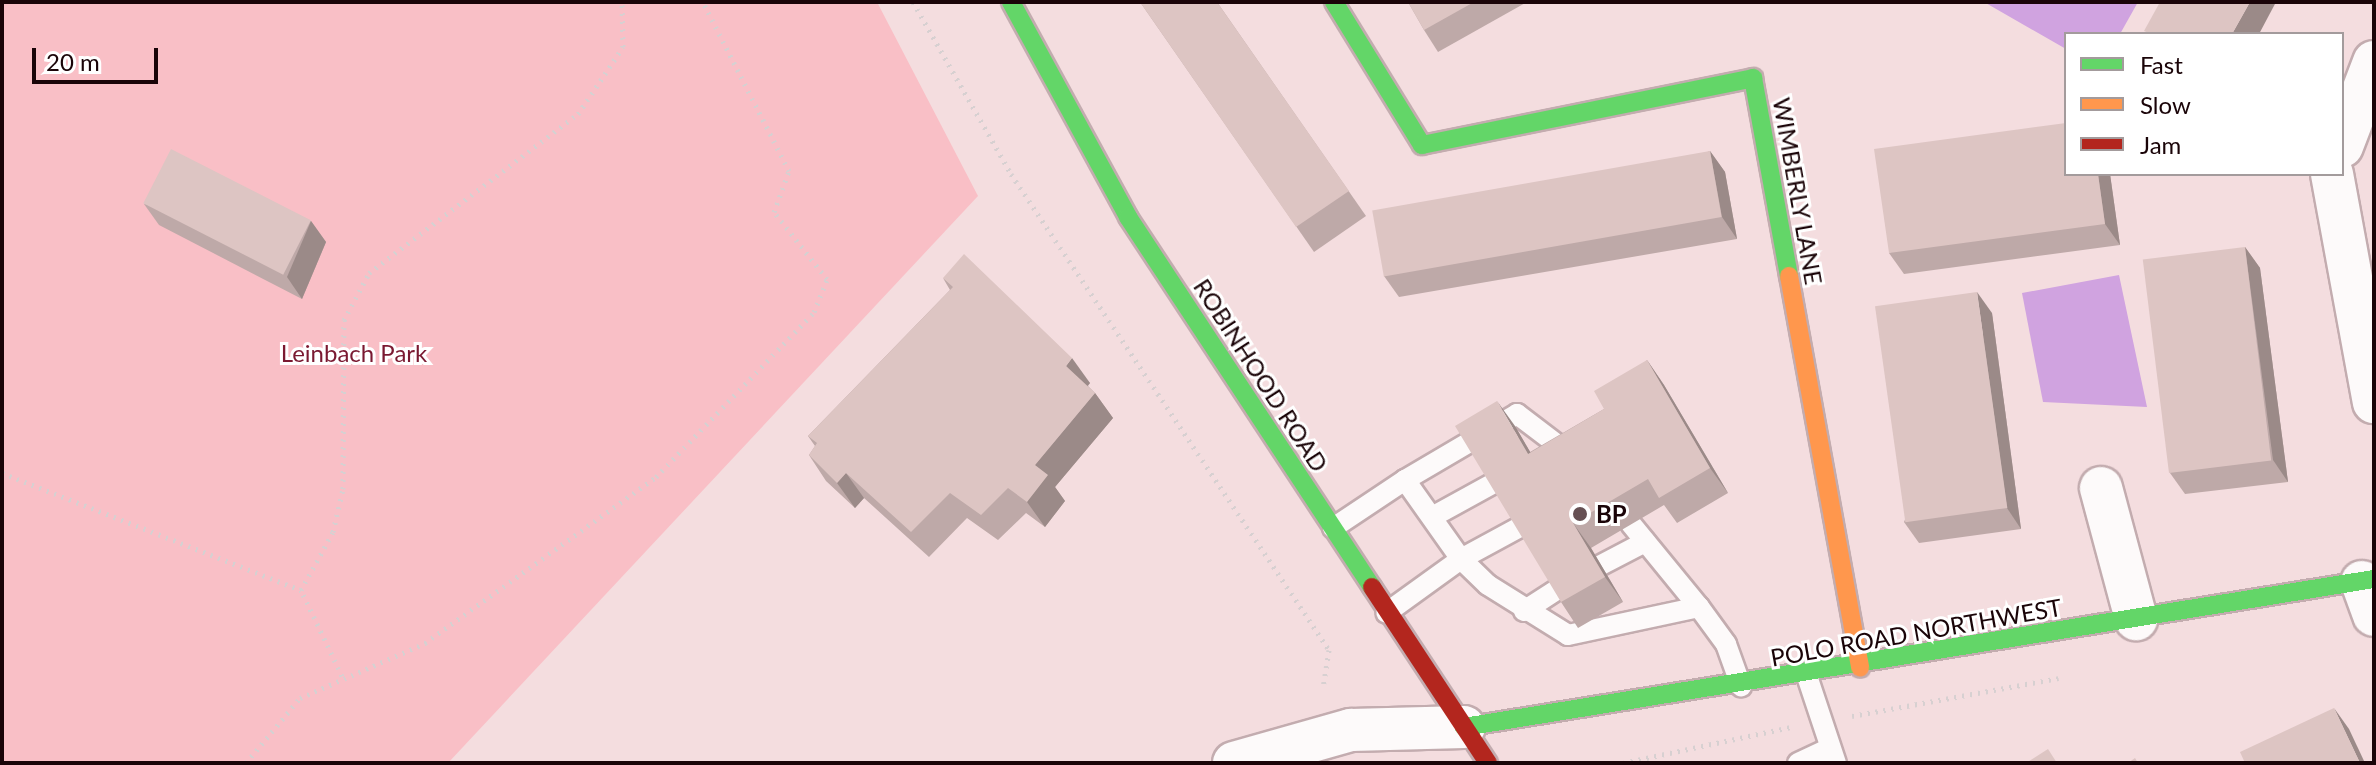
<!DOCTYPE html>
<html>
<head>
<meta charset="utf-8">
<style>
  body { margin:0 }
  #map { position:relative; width:2376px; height:765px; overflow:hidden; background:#f4dddf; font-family:Lato,sans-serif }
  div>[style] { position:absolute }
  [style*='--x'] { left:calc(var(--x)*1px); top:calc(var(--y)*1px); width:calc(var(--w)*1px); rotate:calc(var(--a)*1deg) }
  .green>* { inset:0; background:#f9bfc6 }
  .water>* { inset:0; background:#d0a3e0 }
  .path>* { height:5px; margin-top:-2.5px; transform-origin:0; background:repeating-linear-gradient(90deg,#d7d0d1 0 2px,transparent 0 8px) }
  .roads { filter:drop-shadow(2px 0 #c3acaf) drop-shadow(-2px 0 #c3acaf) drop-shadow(0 2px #c3acaf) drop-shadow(0 -2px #c3acaf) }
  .lane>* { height:20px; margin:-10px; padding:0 10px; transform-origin:10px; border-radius:10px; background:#fdfafa }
  .street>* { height:42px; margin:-21px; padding:0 21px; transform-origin:21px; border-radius:21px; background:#fdfafa }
  .fast>* { height:18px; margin:-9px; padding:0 9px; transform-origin:9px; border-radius:9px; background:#63d668 }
  .slow>* { height:18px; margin:-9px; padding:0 9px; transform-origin:9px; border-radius:9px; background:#ff974d }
  .jam>* { height:18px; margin:-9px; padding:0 9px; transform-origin:9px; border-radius:9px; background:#b3261e }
  .wall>* { inset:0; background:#bea9a8 }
  .shaded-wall>* { inset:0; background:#9b8a88 }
  .building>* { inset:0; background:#ddc5c3; transform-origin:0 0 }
  .dots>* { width:22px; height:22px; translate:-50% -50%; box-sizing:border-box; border:4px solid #fff; border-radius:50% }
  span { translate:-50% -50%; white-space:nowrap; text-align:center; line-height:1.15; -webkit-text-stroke:6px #fff; paint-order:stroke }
  .street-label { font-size:24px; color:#1a0408 }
  .park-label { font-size:24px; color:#7a1931 }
  .poi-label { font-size:24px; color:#1a0408; font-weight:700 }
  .left { translate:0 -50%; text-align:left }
  .frame { position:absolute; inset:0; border:4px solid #1a0408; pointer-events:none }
  .legend { position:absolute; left:2064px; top:32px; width:280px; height:144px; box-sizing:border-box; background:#fff; border:2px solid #a39b9c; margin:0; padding:10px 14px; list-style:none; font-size:24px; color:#1a0408 }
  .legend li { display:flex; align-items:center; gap:16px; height:40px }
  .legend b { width:40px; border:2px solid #a39b9c }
  .scale { position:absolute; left:32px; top:48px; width:126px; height:36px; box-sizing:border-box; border:4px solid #1a0408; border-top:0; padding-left:10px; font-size:24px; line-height:28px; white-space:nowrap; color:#1a0408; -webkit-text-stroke:6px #fff; paint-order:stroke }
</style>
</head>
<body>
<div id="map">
  <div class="green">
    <div style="clip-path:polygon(2px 2px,877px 2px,978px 196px,448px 763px,2px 763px)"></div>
  </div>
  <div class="water">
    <div style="clip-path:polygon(1984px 2px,2138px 2px,2120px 34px,2066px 34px,2066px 49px)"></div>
    <div style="clip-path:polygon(2119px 275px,2147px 407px,2043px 402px,2022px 293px)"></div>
  </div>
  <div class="path">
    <div style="--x:913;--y:2;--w:198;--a:60.3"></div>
    <div style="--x:1011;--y:174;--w:572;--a:56.25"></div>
    <div style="--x:1329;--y:650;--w:36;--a:99"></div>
    <div style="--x:2;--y:473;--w:321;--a:21.4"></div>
    <div style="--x:342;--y:676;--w:95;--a:-115.5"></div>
    <div style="--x:301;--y:590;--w:66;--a:-61.1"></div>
    <div style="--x:333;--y:532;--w:44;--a:-76.9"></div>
    <div style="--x:343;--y:489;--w:169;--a:-89.7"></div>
    <div style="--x:344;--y:320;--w:53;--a:-62"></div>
    <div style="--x:369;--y:273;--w:263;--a:-37.3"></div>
    <div style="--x:578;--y:114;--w:81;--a:-56.1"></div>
    <div style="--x:623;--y:47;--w:45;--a:-91.3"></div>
    <div style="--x:1852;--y:716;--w:210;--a:-10.4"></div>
    <div style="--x:246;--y:763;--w:85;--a:-50.3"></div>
    <div style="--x:300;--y:698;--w:137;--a:-23.7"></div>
    <div style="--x:425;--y:643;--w:284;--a:-35.7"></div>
    <div style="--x:656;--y:477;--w:228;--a:-46.2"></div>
    <div style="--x:814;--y:312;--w:35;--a:-68"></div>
    <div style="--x:827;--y:279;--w:85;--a:-128.3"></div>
    <div style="--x:774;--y:212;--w:44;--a:-69.9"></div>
    <div style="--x:789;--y:171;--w:190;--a:-117"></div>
    <div style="--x:1623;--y:763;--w:172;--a:-12.1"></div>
  </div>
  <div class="roads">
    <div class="lane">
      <div style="--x:1405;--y:480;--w:130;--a:-30.5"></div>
      <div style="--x:1517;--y:414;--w:68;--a:37.2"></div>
      <div style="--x:1432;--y:517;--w:68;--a:-28.8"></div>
      <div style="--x:1631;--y:524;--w:107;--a:50.7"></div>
      <div style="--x:1333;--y:528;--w:87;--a:-33.7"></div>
      <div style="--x:1405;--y:480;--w:97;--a:54.7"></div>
      <div style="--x:1461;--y:559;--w:92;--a:144.2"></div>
      <div style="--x:1518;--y:528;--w:65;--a:151.5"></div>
      <div style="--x:1461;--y:559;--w:37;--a:44"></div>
      <div style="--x:1488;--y:585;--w:94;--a:32"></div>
      <div style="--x:1568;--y:635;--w:134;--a:-12.1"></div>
      <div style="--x:1699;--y:607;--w:46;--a:53.9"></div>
      <div style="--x:1726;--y:644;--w:45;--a:70.3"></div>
      <div style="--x:1601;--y:565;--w:50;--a:-27.6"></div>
      <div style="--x:1524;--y:611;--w:38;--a:-33"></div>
      <div style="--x:1807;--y:676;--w:92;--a:71.6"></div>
      <div style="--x:1798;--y:763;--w:33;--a:-25"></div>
    </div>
    <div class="street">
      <div style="--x:2342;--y:146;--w:90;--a:-69.1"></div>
      <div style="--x:2332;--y:174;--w:232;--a:79.6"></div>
      <div style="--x:2101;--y:488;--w:136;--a:75"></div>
      <div style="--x:2362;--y:582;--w:35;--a:70"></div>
      <div style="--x:1234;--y:763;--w:122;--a:-15.8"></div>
      <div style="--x:1351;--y:730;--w:113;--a:-1.5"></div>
    </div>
    <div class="fast">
      <div style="--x:1011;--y:2;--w:245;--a:61.4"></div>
      <div style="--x:1128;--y:217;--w:443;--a:56.6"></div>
      <div style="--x:1334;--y:2;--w:168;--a:58.4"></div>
      <div style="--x:1422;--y:145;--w:338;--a:-11.4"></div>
      <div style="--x:1753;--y:78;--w:201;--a:79.7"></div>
      <div style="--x:1464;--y:727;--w:922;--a:-9.24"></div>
    </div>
    <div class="slow">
      <div style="--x:1789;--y:276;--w:398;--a:79.7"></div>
    </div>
    <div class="jam">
      <div style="--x:1372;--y:587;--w:211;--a:56.6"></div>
    </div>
  </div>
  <div class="wall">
    <div style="clip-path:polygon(1140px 2px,1217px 2px,1366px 216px,1314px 252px)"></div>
    <div style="clip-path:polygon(1408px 2px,1527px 2px,1438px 52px,1424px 30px)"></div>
    <div style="clip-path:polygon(1710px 151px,1725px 172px,1737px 239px,1399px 297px,1384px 276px)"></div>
    <div style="clip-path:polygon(2066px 174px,2110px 174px,2120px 245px,1904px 274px,1889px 253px)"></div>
    <div style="clip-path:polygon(144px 204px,311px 221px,326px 242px,302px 299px,159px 225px)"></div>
    <div style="clip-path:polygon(2245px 247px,2260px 268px,2288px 482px,2185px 494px,2170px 473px)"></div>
    <div style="clip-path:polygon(943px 278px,1090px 383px,1088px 386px,1095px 393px,1113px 418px,1055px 487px,1065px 501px,1045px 527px,1026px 513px,998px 540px,967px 518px,929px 557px,864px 498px,855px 508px,826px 481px,809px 455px,815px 446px,808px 436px,950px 290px)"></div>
    <div style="clip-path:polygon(1992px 313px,2021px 529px,1919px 543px,1904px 522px)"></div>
    <div style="clip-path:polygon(1647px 360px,1664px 385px,1728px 493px,1677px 523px,1664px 505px,1591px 548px,1623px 602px,1578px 628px,1561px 602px,1515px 426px,1530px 452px,1604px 409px)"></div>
  </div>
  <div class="shaded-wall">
    <div style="clip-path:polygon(2250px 2px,2276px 2px,2259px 34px,2232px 34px)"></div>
    <div style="clip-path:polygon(1710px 151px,1725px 172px,1737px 239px,1722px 217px)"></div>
    <div style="clip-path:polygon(2098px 174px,2110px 174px,2120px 245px,2105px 224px)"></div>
    <div style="clip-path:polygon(311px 221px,326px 242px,302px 299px,287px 277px)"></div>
    <div style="clip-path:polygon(2245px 247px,2260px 268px,2288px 482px,2273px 460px)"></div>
    <div style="clip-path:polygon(1977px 292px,1992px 313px,2021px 529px,2007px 508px)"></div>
    <div style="clip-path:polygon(1072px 358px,1090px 383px,1083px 391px,1066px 366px)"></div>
    <div style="clip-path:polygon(1647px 360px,1664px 385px,1728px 493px,1710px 468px)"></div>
    <div style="clip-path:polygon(1095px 393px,1113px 418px,1055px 487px,1065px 501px,1045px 527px,1027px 502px,1035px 465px)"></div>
    <div style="clip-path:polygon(1497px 401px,1515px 426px,1546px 479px,1528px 454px)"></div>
    <div style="clip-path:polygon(846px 473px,864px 498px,855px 508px,837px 483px)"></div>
    <div style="clip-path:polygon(1573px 523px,1591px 548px,1623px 602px,1605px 577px)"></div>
    <div style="clip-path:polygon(2334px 708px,2349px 729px,2365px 763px,2360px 763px)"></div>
  </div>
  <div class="building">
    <div style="clip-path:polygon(1140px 2px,1217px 2px,1349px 191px,1296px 227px)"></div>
    <div style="clip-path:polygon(1408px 2px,1474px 2px,1424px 30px)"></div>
    <div style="clip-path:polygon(2160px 2px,2250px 2px,2232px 34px,2151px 34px,2144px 31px)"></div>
    <div style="clip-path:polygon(2066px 123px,2066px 174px,2098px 174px,2105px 224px,1889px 253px,1874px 149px)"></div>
    <div style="left:171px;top:149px;width:157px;height:61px;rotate:27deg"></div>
    <div style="left:1710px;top:151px;width:67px;height:343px;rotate:80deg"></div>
    <div style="left:2245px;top:247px;width:215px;height:103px;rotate:83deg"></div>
    <div style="clip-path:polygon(964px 254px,1072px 358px,1066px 366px,1095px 393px,1035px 465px,1048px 475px,1027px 502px,1008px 488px,981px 515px,950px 493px,911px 532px,846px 473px,837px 483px,809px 455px,817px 443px,808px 436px,953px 287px,943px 278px)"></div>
    <div style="left:1977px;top:292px;width:218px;height:103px;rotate:82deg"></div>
    <div style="clip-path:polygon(1647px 360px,1710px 468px,1659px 498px,1648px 479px,1573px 523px,1605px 577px,1561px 602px,1455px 426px,1497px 401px,1528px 454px,1604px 409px,1594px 391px)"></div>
    <div style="clip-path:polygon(2334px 708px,2360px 763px,2245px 763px,2240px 752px)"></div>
    <div style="clip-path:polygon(2048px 749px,2057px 763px,2026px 763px)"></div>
    <div style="clip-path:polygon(2135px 758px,2138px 763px,2128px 763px)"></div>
  </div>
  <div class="dots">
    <div style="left:1580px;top:514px;background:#665053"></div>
  </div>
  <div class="street-label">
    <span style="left:1798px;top:191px;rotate:80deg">WIMBERLY LANE</span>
    <span style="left:1261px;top:375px;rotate:57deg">ROBINHOOD ROAD</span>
    <span style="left:1916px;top:632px;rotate:-10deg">POLO ROAD NORTHWEST</span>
  </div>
  <div class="park-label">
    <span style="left:354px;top:353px">Leinbach Park</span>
  </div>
  <div class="poi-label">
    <span class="left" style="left:1596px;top:514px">BP</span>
  </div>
  <div class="frame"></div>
  <ul class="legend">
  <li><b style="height:10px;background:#63d668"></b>Fast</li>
  <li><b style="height:10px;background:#ff974d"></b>Slow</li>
  <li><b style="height:10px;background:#b3261e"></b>Jam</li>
  </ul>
  <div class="scale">20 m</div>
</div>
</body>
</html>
